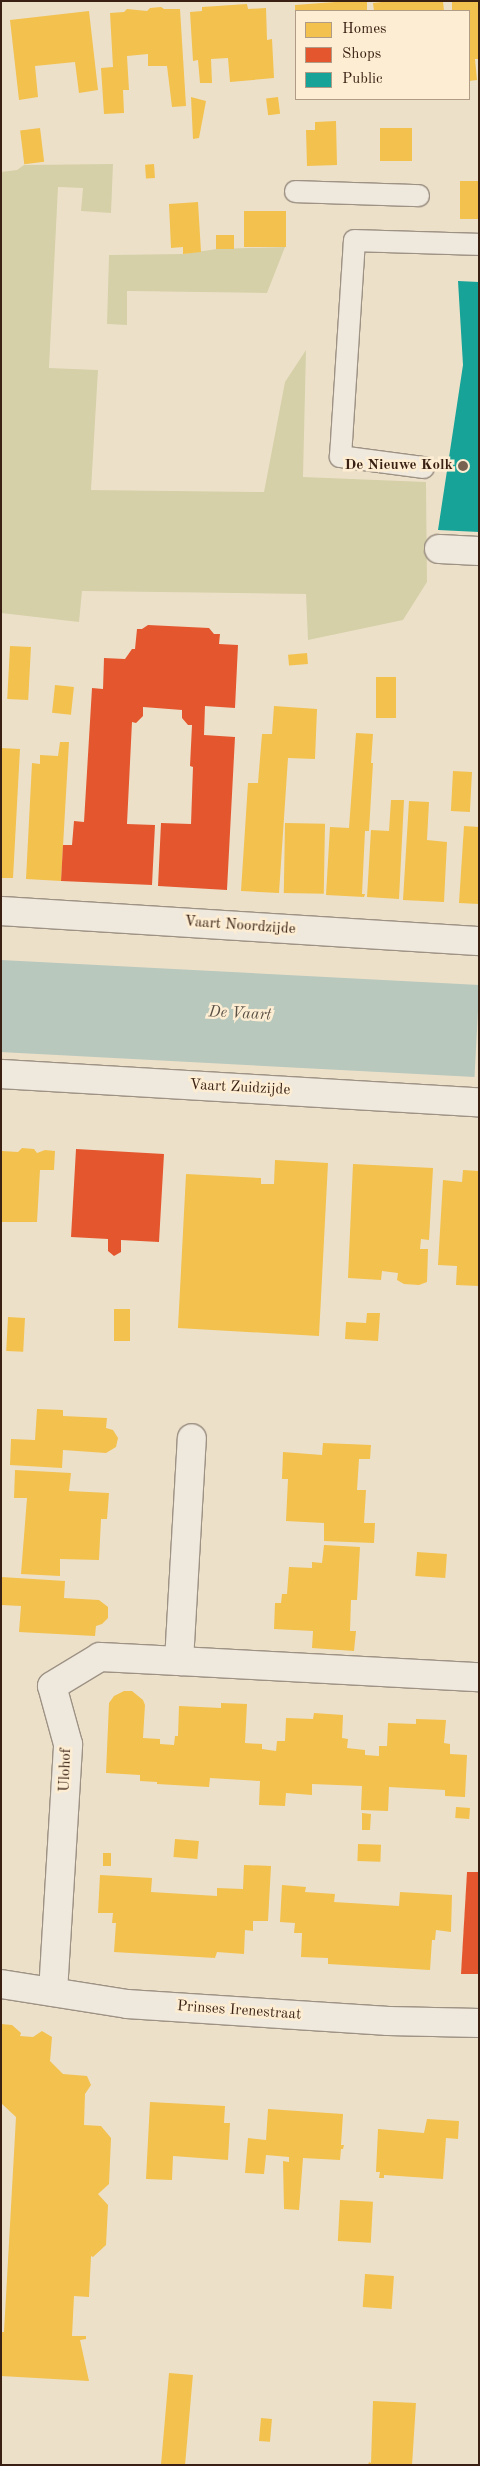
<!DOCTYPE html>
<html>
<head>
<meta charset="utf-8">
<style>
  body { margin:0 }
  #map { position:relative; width:480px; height:2466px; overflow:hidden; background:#ede0c9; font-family:"Old Standard TT",serif }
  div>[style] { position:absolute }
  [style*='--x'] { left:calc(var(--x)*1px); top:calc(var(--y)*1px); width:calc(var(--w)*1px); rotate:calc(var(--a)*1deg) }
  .green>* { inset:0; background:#d5d0a8 }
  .water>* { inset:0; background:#b8c8bd; transform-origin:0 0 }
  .homes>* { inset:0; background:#f2c14e; transform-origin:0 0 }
  .shops>* { inset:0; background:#e4572e }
  .public>* { inset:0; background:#17a398 }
  .roads { filter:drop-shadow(1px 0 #9d9284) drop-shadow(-1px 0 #9d9284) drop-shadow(0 1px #9d9284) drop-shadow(0 -1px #9d9284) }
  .lane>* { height:21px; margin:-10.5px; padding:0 10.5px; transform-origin:10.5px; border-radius:10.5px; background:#efe8dd }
  .street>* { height:28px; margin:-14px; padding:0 14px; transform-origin:14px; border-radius:14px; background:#efe8dd }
  .secondary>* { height:28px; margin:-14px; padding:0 14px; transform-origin:14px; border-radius:14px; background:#efe8dd }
  .dots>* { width:14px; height:14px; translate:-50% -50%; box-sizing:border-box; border:2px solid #fdedd2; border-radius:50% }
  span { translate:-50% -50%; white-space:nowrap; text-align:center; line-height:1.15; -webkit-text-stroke:5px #fdedd2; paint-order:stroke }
  .poi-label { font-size:15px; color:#392013; font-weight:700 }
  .right { translate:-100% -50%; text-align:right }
  .street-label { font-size:15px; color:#392013 }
  .water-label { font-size:16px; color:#584f45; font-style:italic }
  .frame { position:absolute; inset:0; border:2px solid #392013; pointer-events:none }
  .legend { position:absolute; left:295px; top:10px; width:175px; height:90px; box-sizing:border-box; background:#fdedd2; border:1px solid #af9b86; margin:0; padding:6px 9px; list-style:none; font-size:15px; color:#392013 }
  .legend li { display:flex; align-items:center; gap:10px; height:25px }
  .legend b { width:25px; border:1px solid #af9b86 }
</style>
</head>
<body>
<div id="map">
  <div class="green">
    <div style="clip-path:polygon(113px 164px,111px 213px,81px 211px,83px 188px,58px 187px,49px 368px,98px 370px,91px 490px,264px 492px,285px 382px,306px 350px,303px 477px,426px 482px,427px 582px,403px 620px,308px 640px,306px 594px,82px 591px,79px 622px,1px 613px,1px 172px,17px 170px,24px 165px)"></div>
    <div style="clip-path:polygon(285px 247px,267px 293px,127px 291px,127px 325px,107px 324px,109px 255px,183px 254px,217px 249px)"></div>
  </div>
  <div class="water">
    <div style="left:1px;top:960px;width:479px;height:92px;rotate:3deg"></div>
  </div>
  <div class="homes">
    <div style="clip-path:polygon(349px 1px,367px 1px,367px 11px,295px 11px,295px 5px)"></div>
    <div style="clip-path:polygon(391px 1px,443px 1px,444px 11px,374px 11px,373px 3px)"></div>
    <div style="clip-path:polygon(452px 1px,479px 1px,479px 59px,475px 59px,477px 80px,469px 81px,469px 11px,452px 11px)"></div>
    <div style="clip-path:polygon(247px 4px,248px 9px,266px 8px,267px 40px,272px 39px,274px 78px,230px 82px,228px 58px,211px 59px,212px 83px,200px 83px,198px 60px,193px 61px,190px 12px,202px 11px,202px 7px)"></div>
    <div style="clip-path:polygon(161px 7px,164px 9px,180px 9px,186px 106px,172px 107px,167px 66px,148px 66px,148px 54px,127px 56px,129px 90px,123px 90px,124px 113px,104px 114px,101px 68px,113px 67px,110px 13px,124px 12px,127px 9px,147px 11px,150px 8px)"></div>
    <div style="clip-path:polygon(89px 11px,98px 90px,79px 93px,75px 62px,35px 66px,38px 97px,19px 100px,10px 20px)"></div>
    <div style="clip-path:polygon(191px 97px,206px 101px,199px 138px,193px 139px)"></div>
    <div style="left:278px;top:97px;width:17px;height:12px;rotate:83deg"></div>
    <div style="clip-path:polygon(336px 121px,337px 165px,307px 166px,306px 130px,315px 130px,315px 122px)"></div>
    <div style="left:40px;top:128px;width:34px;height:20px;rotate:83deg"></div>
    <div style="left:380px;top:128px;width:32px;height:33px"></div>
    <div style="left:154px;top:164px;width:14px;height:9px;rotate:86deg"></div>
    <div style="left:460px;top:181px;width:19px;height:38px"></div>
    <div style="clip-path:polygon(198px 202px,201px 252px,183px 254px,183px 247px,171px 248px,169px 204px)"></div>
    <div style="left:244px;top:211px;width:42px;height:36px"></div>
    <div style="left:216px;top:235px;width:18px;height:14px"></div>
    <div style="left:10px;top:646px;width:21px;height:53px;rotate:3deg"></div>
    <div style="left:307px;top:653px;width:11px;height:19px;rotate:85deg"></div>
    <div style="left:376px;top:677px;width:20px;height:41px"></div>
    <div style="left:55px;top:685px;width:19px;height:28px;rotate:6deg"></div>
    <div style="clip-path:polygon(274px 706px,317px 709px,315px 759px,288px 758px,279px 893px,241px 891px,248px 783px,258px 783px,262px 734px,272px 734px)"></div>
    <div style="clip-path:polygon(356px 733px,373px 734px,371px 763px,373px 763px,369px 831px,365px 831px,362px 894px,365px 894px,364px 897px,326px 895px,330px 827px,349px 828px)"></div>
    <div style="clip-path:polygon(60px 742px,69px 742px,61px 881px,26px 879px,32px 763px,40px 764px,40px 755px,58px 756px)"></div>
    <div style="clip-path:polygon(1px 748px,20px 749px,13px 878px,1px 878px)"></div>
    <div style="left:453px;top:771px;width:19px;height:40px;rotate:3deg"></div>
    <div style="clip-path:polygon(391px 800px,404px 800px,399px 899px,367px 897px,371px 830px,389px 831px)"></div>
    <div style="clip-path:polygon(409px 801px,429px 802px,427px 840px,447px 842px,444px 902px,403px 900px)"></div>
    <div style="left:285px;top:823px;width:40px;height:70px;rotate:1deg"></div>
    <div style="clip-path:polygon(464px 826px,479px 827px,479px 904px,459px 903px)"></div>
    <div style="clip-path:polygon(22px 1148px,34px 1149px,37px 1153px,45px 1150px,55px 1151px,54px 1170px,40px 1170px,37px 1222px,1px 1222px,2px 1151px,18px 1152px)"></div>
    <div style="clip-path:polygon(275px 1160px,328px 1163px,319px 1336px,178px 1328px,186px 1174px,261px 1178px,261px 1184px,274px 1184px)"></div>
    <div style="clip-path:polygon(353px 1164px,433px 1168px,429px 1240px,421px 1239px,420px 1249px,428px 1249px,427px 1282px,419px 1285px,404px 1284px,397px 1280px,398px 1273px,382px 1271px,381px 1280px,348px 1278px)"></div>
    <div style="clip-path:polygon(463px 1170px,479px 1171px,479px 1286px,456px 1285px,457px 1266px,438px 1265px,443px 1180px,462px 1182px)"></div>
    <div style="left:114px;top:1309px;width:16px;height:32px"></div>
    <div style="clip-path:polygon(367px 1313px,380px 1313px,378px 1341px,345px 1339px,346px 1322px,366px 1323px)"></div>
    <div style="left:8px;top:1317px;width:17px;height:34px;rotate:3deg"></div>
    <div style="clip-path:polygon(37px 1409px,63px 1410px,63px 1416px,107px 1418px,106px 1428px,113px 1430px,118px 1438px,116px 1447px,106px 1453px,63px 1450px,62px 1468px,10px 1465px,11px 1439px,35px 1440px)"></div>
    <div style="clip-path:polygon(323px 1443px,371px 1445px,370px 1459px,359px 1459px,357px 1490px,366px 1490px,364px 1523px,375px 1523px,374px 1543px,324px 1541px,324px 1523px,286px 1521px,288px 1479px,282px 1479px,283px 1452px,322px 1455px)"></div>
    <div style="clip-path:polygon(15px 1470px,71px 1473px,69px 1491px,109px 1493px,107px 1519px,101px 1519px,99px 1560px,60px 1559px,60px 1576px,21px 1574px,27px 1498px,14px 1498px)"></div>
    <div style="clip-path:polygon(324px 1545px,360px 1547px,357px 1600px,351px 1600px,350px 1631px,356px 1631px,354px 1651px,312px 1648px,313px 1631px,274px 1629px,275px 1603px,281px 1603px,282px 1594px,287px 1594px,289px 1567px,312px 1568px,312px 1562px,322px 1563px)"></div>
    <div style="left:417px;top:1552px;width:30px;height:24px;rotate:4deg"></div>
    <div style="clip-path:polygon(1px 1577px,65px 1581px,64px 1598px,99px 1600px,108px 1607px,108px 1618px,102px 1624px,96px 1626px,95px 1636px,19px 1632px,21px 1606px,1px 1605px)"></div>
    <div style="clip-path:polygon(124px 1691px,132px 1691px,143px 1700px,145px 1705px,143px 1738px,160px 1739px,160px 1744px,174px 1745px,175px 1736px,178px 1736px,179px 1706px,221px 1708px,221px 1703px,247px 1704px,245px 1743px,262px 1744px,262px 1749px,276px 1751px,277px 1741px,285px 1741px,286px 1718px,313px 1719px,314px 1713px,343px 1715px,342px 1738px,348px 1739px,347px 1748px,365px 1750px,365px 1755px,379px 1756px,379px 1746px,387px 1746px,388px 1723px,416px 1724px,416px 1719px,446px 1720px,444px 1743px,450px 1744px,450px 1754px,467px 1755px,465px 1797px,445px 1796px,445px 1790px,389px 1787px,388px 1811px,361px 1810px,362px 1786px,312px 1784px,312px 1795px,286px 1793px,285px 1806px,259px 1805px,260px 1781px,210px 1778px,209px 1787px,157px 1784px,157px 1782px,140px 1781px,140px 1775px,106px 1773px,109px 1703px,114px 1696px)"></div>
    <div style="left:456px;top:1807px;width:14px;height:11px;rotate:4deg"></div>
    <div style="clip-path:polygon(362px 1813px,371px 1814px,370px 1830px,362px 1830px)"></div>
    <div style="left:175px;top:1839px;width:24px;height:18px;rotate:5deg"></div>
    <div style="left:358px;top:1844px;width:23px;height:17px;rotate:2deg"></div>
    <div style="left:103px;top:1853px;width:8px;height:13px"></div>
    <div style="clip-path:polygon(244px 1865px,271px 1866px,268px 1921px,253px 1921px,253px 1931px,245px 1930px,244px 1954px,217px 1952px,215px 1958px,114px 1952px,116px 1923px,112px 1923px,113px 1913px,98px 1913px,100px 1875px,152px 1878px,151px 1892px,217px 1896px,217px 1888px,243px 1889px)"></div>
    <div style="clip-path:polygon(282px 1885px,306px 1887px,305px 1892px,335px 1894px,334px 1902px,399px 1906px,400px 1892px,452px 1895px,451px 1932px,436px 1930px,435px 1940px,432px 1940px,430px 1970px,328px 1964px,328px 1958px,301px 1957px,302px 1933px,294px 1933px,295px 1923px,280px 1922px)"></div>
    <div style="clip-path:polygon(1px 2024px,12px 2025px,21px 2033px,20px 2036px,33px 2037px,42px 2031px,52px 2037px,50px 2061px,63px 2074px,87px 2076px,91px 2085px,85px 2094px,84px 2125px,101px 2126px,111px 2138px,109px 2184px,98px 2194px,108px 2205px,106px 2245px,93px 2257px,91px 2256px,89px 2297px,74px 2296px,72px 2336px,86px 2336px,86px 2339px,80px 2340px,89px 2381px,1px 2376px,1px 2332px,4px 2332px,16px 2117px,1px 2103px)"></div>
    <div style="clip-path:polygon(150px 2102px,225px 2106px,224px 2123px,230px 2123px,228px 2160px,173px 2156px,172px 2180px,146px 2179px)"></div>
    <div style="clip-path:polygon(268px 2109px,343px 2114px,341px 2145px,344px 2145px,343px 2149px,341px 2149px,340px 2160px,303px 2158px,299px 2210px,284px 2209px,283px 2161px,289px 2162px,289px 2157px,266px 2155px,264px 2174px,245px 2173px,248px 2138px,266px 2140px)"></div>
    <div style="clip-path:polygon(427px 2119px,459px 2121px,458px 2139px,446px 2138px,443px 2179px,384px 2175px,384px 2178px,379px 2178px,380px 2172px,376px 2172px,378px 2129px,424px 2133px)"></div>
    <div style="left:340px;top:2200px;width:33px;height:41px;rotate:3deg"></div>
    <div style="left:365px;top:2274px;width:29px;height:33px;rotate:4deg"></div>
    <div style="left:169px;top:2373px;width:24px;height:92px;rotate:5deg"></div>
    <div style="clip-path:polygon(373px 2401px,416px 2403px,412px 2465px,368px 2465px,369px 2462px,371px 2463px)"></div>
    <div style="left:261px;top:2418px;width:11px;height:23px;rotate:5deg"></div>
  </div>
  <div class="shops">
    <div style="clip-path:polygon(148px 625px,209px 628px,214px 634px,220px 634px,219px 644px,238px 645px,235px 708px,205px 706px,204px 735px,235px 737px,227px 890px,158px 886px,161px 823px,191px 824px,193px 767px,190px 766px,192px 725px,188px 725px,182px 718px,182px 710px,143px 707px,143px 716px,136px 723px,132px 722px,127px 824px,155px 825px,152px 885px,61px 881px,63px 845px,72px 845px,74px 821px,84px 822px,92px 688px,103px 689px,104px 658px,125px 659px,132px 649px,135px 649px,137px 629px,142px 629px)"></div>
    <div style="clip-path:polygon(76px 1149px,164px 1154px,159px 1242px,121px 1240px,121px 1252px,114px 1256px,108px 1251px,108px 1239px,71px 1237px)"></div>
    <div style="clip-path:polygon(467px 1872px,479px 1872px,479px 1974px,461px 1974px)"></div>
  </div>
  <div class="public">
    <div style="clip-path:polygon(458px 281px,479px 282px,479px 532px,438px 530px,463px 365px)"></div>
  </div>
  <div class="roads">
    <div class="lane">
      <div style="--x:295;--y:191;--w:123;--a:1.9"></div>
      <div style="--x:423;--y:467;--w:84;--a:-172.5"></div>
      <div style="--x:340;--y:456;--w:216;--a:-86.3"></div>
      <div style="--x:354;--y:240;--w:125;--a:1.8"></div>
    </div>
    <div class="street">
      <div style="--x:439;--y:549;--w:40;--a:2.9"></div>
      <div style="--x:1;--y:911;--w:479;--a:3.6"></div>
      <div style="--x:179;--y:1661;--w:300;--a:3.1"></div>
      <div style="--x:1;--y:1984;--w:128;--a:9"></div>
      <div style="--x:127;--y:2004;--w:262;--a:3.7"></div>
      <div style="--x:388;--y:2021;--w:91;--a:1.3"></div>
      <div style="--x:53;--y:1992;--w:248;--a:-86.5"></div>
      <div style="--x:68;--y:1744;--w:60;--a:-105.4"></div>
      <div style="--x:52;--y:1686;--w:56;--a:-31.1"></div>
      <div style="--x:100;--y:1657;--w:79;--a:2.9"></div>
      <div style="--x:179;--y:1661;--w:223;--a:-86.7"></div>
    </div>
    <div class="secondary">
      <div style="--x:1;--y:1074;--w:479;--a:3.4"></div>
    </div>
  </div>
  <div class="dots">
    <div style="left:463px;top:466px;background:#786353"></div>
  </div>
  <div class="poi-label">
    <span class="right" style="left:453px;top:466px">De Nieuwe Kolk</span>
  </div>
  <div class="street-label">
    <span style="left:240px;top:926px;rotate:4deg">Vaart Noordzijde</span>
    <span style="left:240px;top:1088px;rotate:3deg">Vaart Zuidzijde</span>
    <span style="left:66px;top:1770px;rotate:-88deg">Ulohof</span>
    <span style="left:239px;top:2011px;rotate:4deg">Prinses Irenestraat</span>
  </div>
  <div class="water-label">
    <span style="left:240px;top:1014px;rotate:3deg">De Vaart</span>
  </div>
  <div class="frame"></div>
  <ul class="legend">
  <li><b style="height:14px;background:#f2c14e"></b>Homes</li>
  <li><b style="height:14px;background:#e4572e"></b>Shops</li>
  <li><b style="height:14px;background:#17a398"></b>Public</li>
  </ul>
</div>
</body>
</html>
